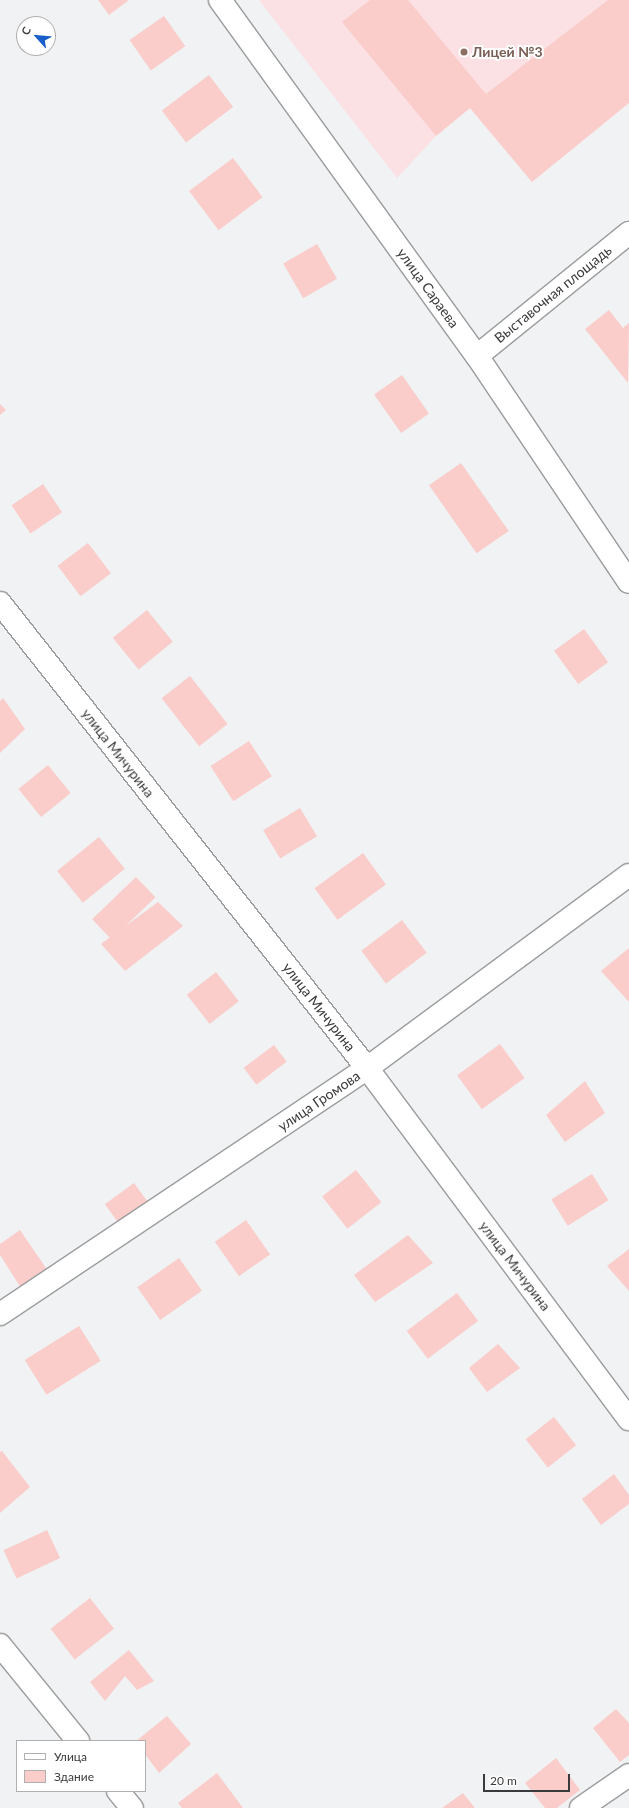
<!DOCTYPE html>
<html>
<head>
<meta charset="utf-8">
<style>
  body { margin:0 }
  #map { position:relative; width:629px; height:1808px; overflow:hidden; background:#f0f2f4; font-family:Lato,sans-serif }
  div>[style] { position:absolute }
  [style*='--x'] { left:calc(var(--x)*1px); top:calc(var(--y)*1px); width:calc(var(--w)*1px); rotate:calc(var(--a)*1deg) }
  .education>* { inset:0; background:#fbe0e4 }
  .building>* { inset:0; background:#facdca; transform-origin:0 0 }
  .roads { filter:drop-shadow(1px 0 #9a9c9d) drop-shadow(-1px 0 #9a9c9d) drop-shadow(0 1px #9a9c9d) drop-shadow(0 -1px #9a9c9d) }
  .street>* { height:22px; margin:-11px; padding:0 11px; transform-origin:11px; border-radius:11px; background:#fff }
  .dots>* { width:11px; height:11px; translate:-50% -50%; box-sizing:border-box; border:2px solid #fff; border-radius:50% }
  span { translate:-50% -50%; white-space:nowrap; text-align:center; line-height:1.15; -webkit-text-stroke:4px #fff; paint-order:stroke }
  .education-label { font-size:14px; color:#785e54; font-weight:700 }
  .left { translate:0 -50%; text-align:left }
  .street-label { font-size:14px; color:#393a3b }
  .legend { position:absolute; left:16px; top:1740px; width:130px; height:52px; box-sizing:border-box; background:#fff; border:1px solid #b0b0b1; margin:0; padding:5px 7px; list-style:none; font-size:12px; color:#393a3b }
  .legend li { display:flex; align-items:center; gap:8px; height:20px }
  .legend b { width:20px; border:1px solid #b0b0b1 }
  .north { position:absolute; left:16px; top:16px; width:40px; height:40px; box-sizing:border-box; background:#fff; border:1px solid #b0b0b1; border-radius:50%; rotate:297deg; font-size:11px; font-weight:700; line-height:16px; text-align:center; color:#393a3b }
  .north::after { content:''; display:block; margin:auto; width:14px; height:18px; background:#185fca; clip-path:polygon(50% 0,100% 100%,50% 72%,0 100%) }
  .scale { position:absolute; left:483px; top:1774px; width:87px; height:18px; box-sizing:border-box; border:2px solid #393a3b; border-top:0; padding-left:5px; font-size:12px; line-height:14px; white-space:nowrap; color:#393a3b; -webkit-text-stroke:3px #fff; paint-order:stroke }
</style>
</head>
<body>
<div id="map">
  <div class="education">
    <div style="clip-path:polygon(259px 0,629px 0,532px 182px,470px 108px,436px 136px,397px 178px)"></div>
  </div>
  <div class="building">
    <div style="clip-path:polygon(98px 0,129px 0,109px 15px)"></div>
    <div style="clip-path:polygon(370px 0,408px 0,486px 94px,608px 0,629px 0,629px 103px,532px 182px,470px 108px,436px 136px,342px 22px)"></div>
    <div style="left:164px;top:16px;width:37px;height:42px;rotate:55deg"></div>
    <div style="left:209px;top:75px;width:40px;height:59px;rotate:53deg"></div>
    <div style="left:233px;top:158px;width:49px;height:55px;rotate:53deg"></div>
    <div style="left:317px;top:244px;width:40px;height:39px;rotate:60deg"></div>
    <div style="clip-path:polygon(609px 310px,623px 328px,629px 323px,628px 383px,585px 329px)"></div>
    <div style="left:402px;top:375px;width:47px;height:34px;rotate:55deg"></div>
    <div style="clip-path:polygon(0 404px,6px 410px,0 415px)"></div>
    <div style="left:461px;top:463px;width:83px;height:39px;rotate:55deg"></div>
    <div style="left:43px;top:484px;width:34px;height:38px;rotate:56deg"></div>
    <div style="left:88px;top:543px;width:38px;height:38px;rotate:53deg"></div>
    <div style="left:147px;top:610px;width:41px;height:44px;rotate:51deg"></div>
    <div style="left:584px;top:629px;width:41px;height:37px;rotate:54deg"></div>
    <div style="left:190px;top:676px;width:61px;height:36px;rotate:52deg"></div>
    <div style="clip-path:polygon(3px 698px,25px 729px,0 753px,0 701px)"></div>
    <div style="left:249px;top:741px;width:42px;height:46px;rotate:57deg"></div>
    <div style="left:48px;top:765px;width:36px;height:38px;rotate:51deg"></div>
    <div style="left:300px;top:808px;width:33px;height:43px;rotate:59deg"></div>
    <div style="left:99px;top:837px;width:41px;height:54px;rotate:51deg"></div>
    <div style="left:363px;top:853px;width:39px;height:60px;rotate:54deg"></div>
    <div style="left:136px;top:877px;width:28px;height:61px;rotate:46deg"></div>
    <div style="clip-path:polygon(158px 902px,183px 926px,125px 971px,101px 944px)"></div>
    <div style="left:402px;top:920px;width:41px;height:51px;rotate:53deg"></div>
    <div style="clip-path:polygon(629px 948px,629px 1002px,601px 971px)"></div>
    <div style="left:216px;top:972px;width:37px;height:37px;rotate:52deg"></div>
    <div style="left:500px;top:1044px;width:42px;height:53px;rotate:54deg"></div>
    <div style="left:274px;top:1045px;width:21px;height:38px;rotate:53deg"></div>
    <div style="clip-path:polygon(585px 1081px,605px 1113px,565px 1142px,546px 1115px)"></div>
    <div style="left:356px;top:1170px;width:41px;height:43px;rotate:52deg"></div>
    <div style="left:592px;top:1174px;width:31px;height:48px;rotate:58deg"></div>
    <div style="left:134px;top:1183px;width:26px;height:36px;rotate:54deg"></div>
    <div style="left:246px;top:1220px;width:42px;height:38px;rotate:55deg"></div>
    <div style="clip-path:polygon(20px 1230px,48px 1271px,21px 1288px,0 1255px,0 1244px)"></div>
    <div style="clip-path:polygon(408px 1235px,433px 1263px,375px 1302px,354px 1275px)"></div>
    <div style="clip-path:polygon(629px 1249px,629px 1291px,607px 1266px)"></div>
    <div style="left:179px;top:1258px;width:40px;height:51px;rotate:55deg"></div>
    <div style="left:457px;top:1293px;width:35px;height:63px;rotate:53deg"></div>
    <div style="left:79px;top:1326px;width:41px;height:64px;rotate:58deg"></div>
    <div style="clip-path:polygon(498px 1344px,520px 1368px,487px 1392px,469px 1368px)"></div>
    <div style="left:554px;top:1417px;width:36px;height:36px;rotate:52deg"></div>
    <div style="clip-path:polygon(2px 1451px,30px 1487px,0 1513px,0 1452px)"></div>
    <div style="clip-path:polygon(614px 1474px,629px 1495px,629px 1504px,601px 1525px,582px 1499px)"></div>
    <div style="left:47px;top:1530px;width:31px;height:48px;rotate:65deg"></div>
    <div style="left:90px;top:1598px;width:39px;height:50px;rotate:52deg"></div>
    <div style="clip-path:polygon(129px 1650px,154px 1681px,137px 1690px,125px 1676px,105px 1701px,90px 1682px)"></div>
    <div style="clip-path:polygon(616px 1709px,629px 1723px,629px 1755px,620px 1762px,593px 1728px)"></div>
    <div style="clip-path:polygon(167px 1716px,191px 1744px,159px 1773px,145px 1754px,145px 1741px,136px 1741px)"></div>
    <div style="clip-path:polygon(556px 1758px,580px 1790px,557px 1808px,545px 1808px,525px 1783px)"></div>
    <div style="clip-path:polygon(217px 1773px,243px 1808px,182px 1808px,178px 1803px)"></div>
    <div style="clip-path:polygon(463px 1793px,475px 1808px,442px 1808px)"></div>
  </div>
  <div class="roads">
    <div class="street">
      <div style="--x:220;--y:0;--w:439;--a:54.2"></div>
      <div style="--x:477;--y:356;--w:272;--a:56.1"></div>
      <div style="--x:477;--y:356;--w:196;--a:-39"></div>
      <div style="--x:0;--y:603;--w:592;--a:51.72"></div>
      <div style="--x:367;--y:1068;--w:438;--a:53.3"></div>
      <div style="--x:0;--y:1314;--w:442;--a:-33.8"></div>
      <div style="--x:367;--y:1068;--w:325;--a:-36.4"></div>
      <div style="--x:0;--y:1645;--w:124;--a:50.9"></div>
      <div style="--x:118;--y:1791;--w:22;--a:51"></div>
      <div style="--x:581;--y:1808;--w:58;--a:-34.5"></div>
    </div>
  </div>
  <div class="dots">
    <div style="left:464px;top:52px;background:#8d6e63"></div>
  </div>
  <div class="education-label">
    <span class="left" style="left:472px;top:52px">Лицей №3</span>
  </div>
  <div class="street-label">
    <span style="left:428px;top:288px;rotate:54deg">улица Сараева</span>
    <span style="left:553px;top:294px;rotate:-39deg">Выставочная площадь</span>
    <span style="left:118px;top:753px;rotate:52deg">улица Мичурина</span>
    <span style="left:319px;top:1007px;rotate:52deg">улица Мичурина</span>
    <span style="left:319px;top:1101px;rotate:-34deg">улица Громова</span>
    <span style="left:515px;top:1266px;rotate:53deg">улица Мичурина</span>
  </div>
  <ul class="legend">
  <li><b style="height:5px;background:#fff"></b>Улица</li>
  <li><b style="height:11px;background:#facdca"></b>Здание</li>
  </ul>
  <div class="north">С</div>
  <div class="scale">20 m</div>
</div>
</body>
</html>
